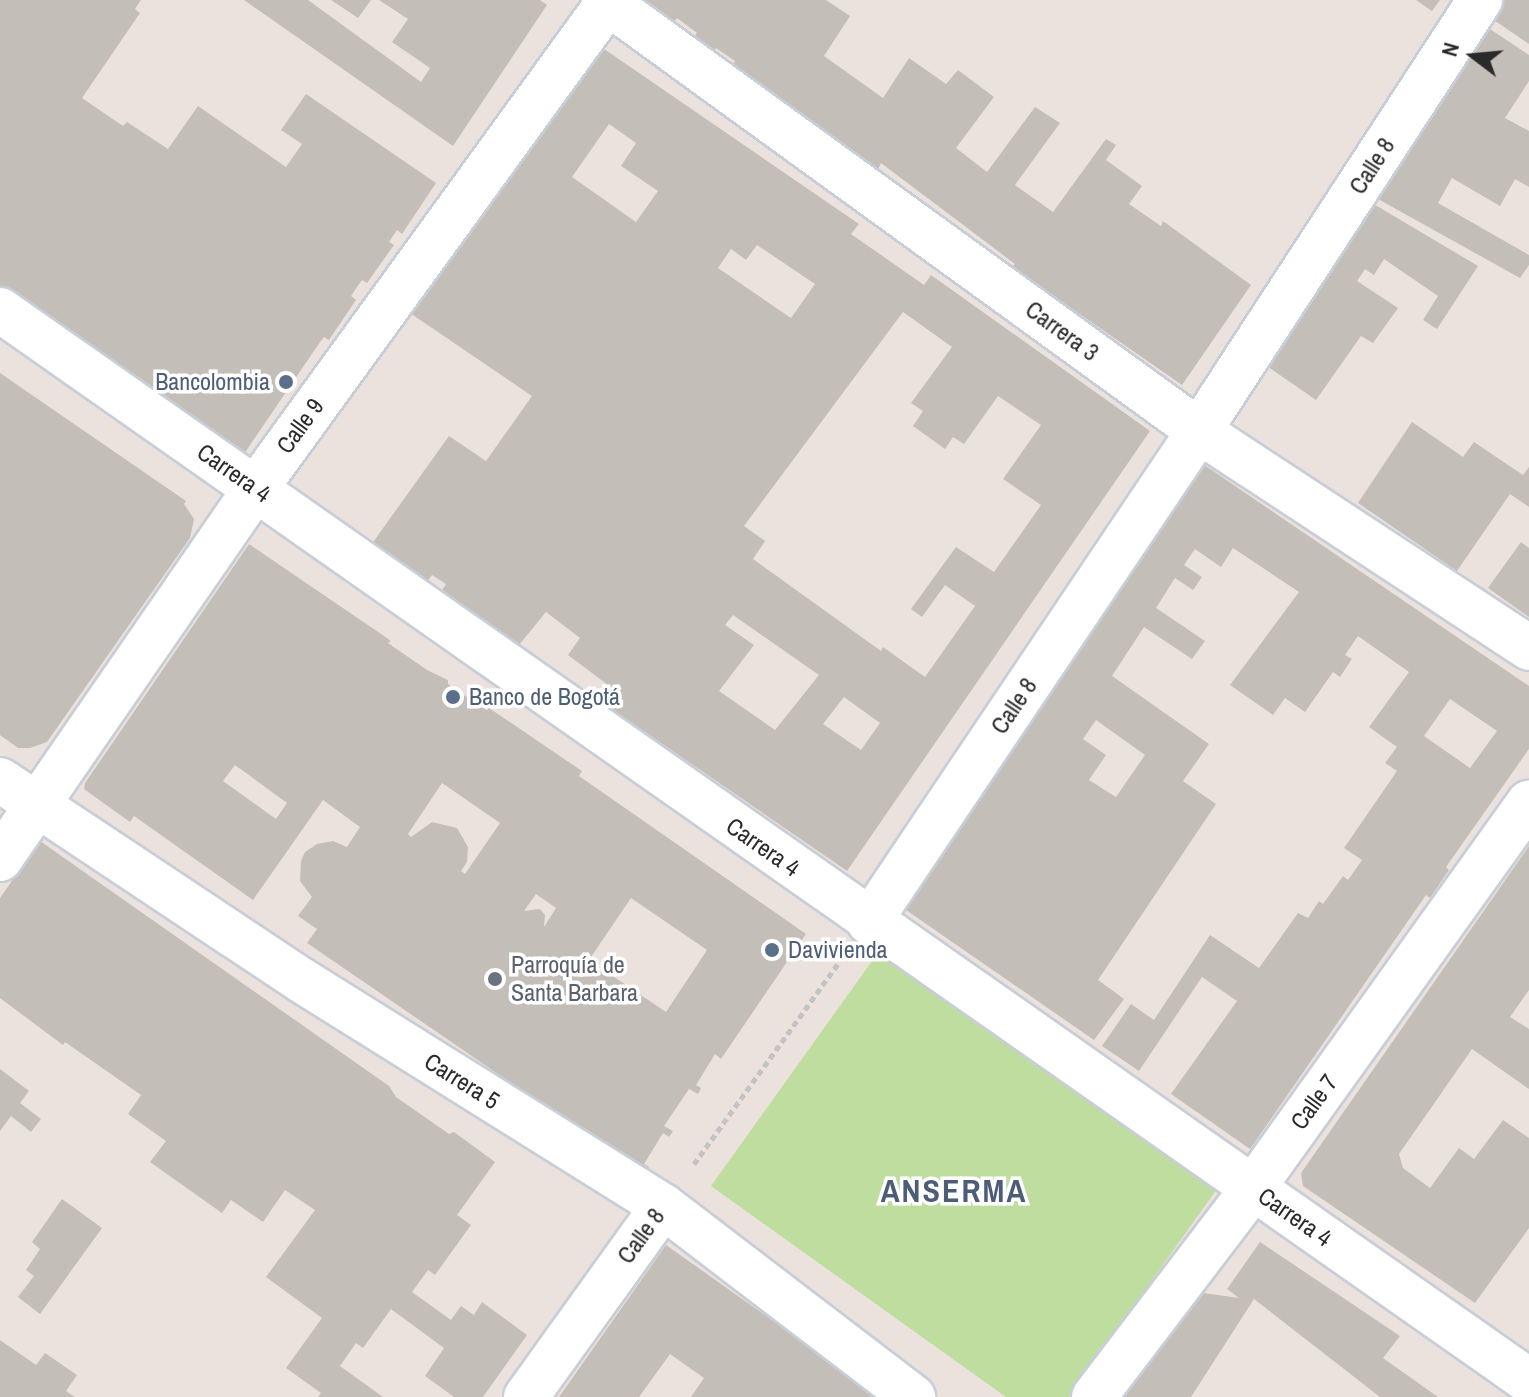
<!DOCTYPE html>
<html>
<head>
<meta charset="utf-8">
<style>
  body { margin:0 }
  #map { position:relative; width:1529px; height:1397px; overflow:hidden; background:#ebe2dd; font-family:"Archivo Narrow",sans-serif }
  div>[style] { position:absolute }
  [style*='--x'] { left:calc(var(--x)*1px); top:calc(var(--y)*1px); width:calc(var(--w)*1px); rotate:calc(var(--a)*1deg) }
  .green>* { inset:0; background:#bfdd9e }
  .building>* { inset:0; background:#c4beb9 }
  .path>* { height:5px; margin-top:-2.5px; transform-origin:0; background:repeating-linear-gradient(90deg,#c3c3c3 0 6px,transparent 0 10px) }
  .roads { filter:drop-shadow(2px 0 #c8ced7) drop-shadow(-2px 0 #c8ced7) drop-shadow(0 2px #c8ced7) drop-shadow(0 -2px #c8ced7) }
  .minor>* { height:44px; margin:-22px; padding:0 22px; transform-origin:22px; border-radius:22px; background:#fff }
  .dots>* { width:22px; height:22px; translate:-50% -50%; box-sizing:border-box; border:4px solid #fff; border-radius:50% }
  span { translate:-50% -50%; white-space:nowrap; text-align:center; line-height:1.15; -webkit-text-stroke:7px #fff; paint-order:stroke }
  .street-label { font-size:24px; color:#2a2a2a }
  .service-label { font-size:24px; color:#4e5e75 }
  .right { translate:-100% -50%; text-align:right }
  .left { translate:0 -50%; text-align:left }
  .worship-label { font-size:24px; color:#5b616d }
  .district-label { font-size:32px; color:#4e5d77; font-weight:700; letter-spacing:2px }
  .north { position:absolute; left:1433px; top:16px; width:80px; height:80px; -webkit-text-stroke:6px #fff; paint-order:stroke; rotate:286deg; font-size:22px; font-weight:700; line-height:32px; text-align:center; color:#2a2a2a }
  .north::after { content:''; display:block; margin:auto; width:28px; height:36px; background:#2a2a2a; clip-path:polygon(50% 0,100% 100%,50% 72%,0 100%) }
</style>
</head>
<body>
<div id="map">
  <div class="green">
    <div style="clip-path:polygon(882px 947px,1217px 1189px,1069px 1397px,1006px 1397px,711px 1186px)"></div>
  </div>
  <div class="building">
    <div style="clip-path:polygon(0 0,141px 0,135px 9px,140px 13px,82px 98px,123px 126px,127px 122px,168px 149px,198px 106px,286px 167px,302px 144px,281px 130px,306px 94px,436px 183px,402px 234px,397px 230px,389px 242px,394px 245px,367px 283px,362px 280px,357px 287px,351px 296px,356px 300px,329px 340px,324px 337px,318px 345px,242px 457px,168px 401px,169px 398px,53px 320px,50px 324px,0 291px)"></div>
    <div style="clip-path:polygon(244px 0,308px 0,421px 82px,430px 68px,392px 42px,408px 19px,379px 0,540px 0,547px 5px,453px 146px)"></div>
    <div style="clip-path:polygon(331px 0,371px 0,358px 18px)"></div>
    <div style="clip-path:polygon(636px 0,826px 0,850px 16px,824px 56px,883px 98px,909px 58px,946px 84px,958px 70px,994px 97px,956px 148px,987px 172px,1035px 107px,1060px 123px,1015px 185px,1053px 212px,1106px 139px,1116px 145px,1106px 160px,1142px 186px,1129px 204px,1161px 226px,1163px 221px,1251px 285px,1182px 385px,1012px 267px,1015px 264px,881px 163px,877px 171px,730px 68px,735px 61px,716px 48px,712px 55px,692px 40px,697px 33px,677px 18px,672px 25px)"></div>
    <div style="clip-path:polygon(1416px 0,1440px 0,1432px 11px)"></div>
    <div style="clip-path:polygon(1495px 0,1529px 0,1529px 44px,1491px 18px)"></div>
    <div style="clip-path:polygon(1490px 29px,1529px 55px,1529px 81px,1505px 118px,1529px 131px,1529px 187px,1515px 179px,1500px 206px,1452px 178px,1438px 203px,1529px 255px,1529px 265px,1520px 278px,1369px 194px,1393px 158px,1401px 162px)"></div>
    <div style="clip-path:polygon(evenodd,591px 40px,859px 224px,851px 234px,924px 285px,931px 275px,1150px 431px,847px 871px,606px 705px,616px 691px,568px 655px,580px 638px,546px 612px,519px 645px,441px 592px,446px 584px,432px 575px,427px 582px,371px 545px,449px 436px,486px 461px,532px 396px,407px 311px,591px 40px,609px 124px,636px 143px,621px 166px,658px 191px,636px 222px,572px 177px,609px 124px,591px 40px,757px 245px,815px 284px,791px 318px,718px 268px,731px 249px,746px 260px,757px 245px,591px 40px,903px 312px,952px 347px,911px 403px,923px 411px,913px 426px,945px 449px,953px 437px,964px 444px,998px 396px,1041px 425px,1003px 479px,1041px 505px,994px 572px,956px 547px,911px 609px,922px 617px,945px 585px,975px 606px,925px 677px,883px 647px,881px 651px,753px 559px,765px 541px,744px 526px,903px 312px,591px 40px,733px 615px,819px 675px,775px 730px,719px 691px,754px 645px,725px 625px,733px 615px,591px 40px,844px 697px,880px 723px,861px 750px,823px 724px,844px 697px)"></div>
    <div style="clip-path:polygon(1372px 203px,1478px 266px,1437px 329px,1423px 320px,1438px 296px,1384px 259px,1374px 275px,1365px 269px,1357px 281px,1398px 308px,1373px 343px,1361px 336px,1316px 400px,1261px 362px)"></div>
    <div style="clip-path:polygon(0 373px,186px 501px,184px 504px,194px 519px,190px 538px,47px 742px,30px 748px,18px 748px,0 735px)"></div>
    <div style="clip-path:polygon(1412px 422px,1463px 457px,1474px 442px,1523px 475px,1529px 467px,1529px 507px,1510px 494px,1457px 571px,1358px 503px)"></div>
    <div style="clip-path:polygon(evenodd,1197px 460px,1529px 686px,1529px 749px,1446px 867px,1449px 870px,1430px 898px,1426px 895px,1250px 1149px,1171px 1094px,1237px 1001px,1202px 977px,1139px 1071px,1102px 1046px,1131px 1004px,1154px 1020px,1210px 935px,1259px 968px,1298px 913px,1308px 918px,1319px 901px,1323px 904px,1343px 876px,1348px 880px,1362px 860px,1344px 848px,1397px 771px,1385px 763px,1397px 747px,1369px 727px,1409px 672px,1358px 636px,1345px 655px,1352px 659px,1340px 677px,1333px 672px,1305px 712px,1285px 698px,1273px 715px,1230px 685px,1299px 592px,1233px 548px,1221px 567px,1195px 549px,1184px 565px,1202px 577px,1193px 590px,1175px 578px,1156px 608px,1205px 641px,1192px 659px,1144px 627px,1112px 676px,1209px 744px,1183px 781px,1216px 804px,1098px 980px,1124px 999px,1094px 1040px,893px 901px,1197px 460px,1450px 699px,1497px 731px,1470px 768px,1424px 736px,1450px 699px,1197px 460px,1096px 720px,1145px 755px,1116px 797px,1089px 780px,1106px 755px,1083px 739px,1096px 720px)"></div>
    <div style="clip-path:polygon(1521px 542px,1529px 548px,1529px 617px,1488px 588px)"></div>
    <div style="clip-path:polygon(evenodd,249px 544px,387px 638px,391px 641px,388px 643px,427px 670px,448px 680px,448px 684px,478px 705px,487px 710px,489px 708px,582px 771px,579px 776px,806px 934px,721px 1059px,715px 1054px,696px 1085px,701px 1088px,698px 1094px,689px 1089px,664px 1126px,673px 1131px,669px 1137px,663px 1133px,644px 1164px,649px 1167px,644px 1174px,307px 943px,317px 929px,298px 916px,312px 897px,300px 881px,301px 861px,305px 852px,317px 844px,333px 841px,347px 847px,360px 827px,323px 800px,253px 900px,134px 816px,130px 822px,84px 789px,85px 783px,249px 544px,235px 765px,287px 803px,276px 819px,223px 781px,235px 765px,249px 544px,442px 783px,500px 823px,465px 874px,461px 871px,467px 862px,468px 847px,457px 828px,432px 822px,411px 837px,408px 834px,442px 783px,249px 544px,536px 894px,556px 908px,544px 927px,545px 915px,540px 909px,524px 911px,536px 894px,249px 544px,631px 898px,707px 950px,666px 1012px,589px 960px,631px 898px)"></div>
    <div style="clip-path:polygon(40px 841px,389px 1086px,396px 1097px,449px 1134px,454px 1132px,495px 1162px,457px 1215px,471px 1225px,435px 1275px,428px 1270px,412px 1292px,451px 1320px,461px 1306px,474px 1315px,482px 1302px,527px 1335px,483px 1397px,454px 1397px,425px 1376px,444px 1348px,391px 1309px,363px 1348px,356px 1343px,340px 1366px,383px 1397px,318px 1397px,321px 1393px,286px 1368px,322px 1318px,266px 1277px,315px 1210px,285px 1190px,263px 1222px,231px 1200px,222px 1213px,150px 1162px,166px 1141px,128px 1114px,141px 1095px,65px 1042px,63px 1045px,0 998px,0 898px)"></div>
    <div style="clip-path:polygon(1529px 846px,1529px 990px,1510px 1017px,1529px 1029px,1529px 1089px,1472px 1049px,1399px 1154px,1403px 1168px,1430px 1188px,1459px 1148px,1474px 1159px,1503px 1120px,1529px 1138px,1529px 1228px,1475px 1303px,1303px 1186px,1301px 1173px)"></div>
    <div style="clip-path:polygon(0 1069px,29px 1091px,20px 1103px,41px 1119px,31px 1132px,11px 1116px,0 1131px)"></div>
    <div style="clip-path:polygon(62px 1199px,102px 1228px,40px 1314px,18px 1297px,34px 1276px,26px 1270px,40px 1249px,32px 1242px)"></div>
    <div style="clip-path:polygon(1260px 1242px,1400px 1336px,1383px 1358px,1438px 1397px,1380px 1397px,1254px 1299px,1191px 1397px,1109px 1397px,1189px 1291px,1239px 1298px,1227px 1289px)"></div>
    <div style="clip-path:polygon(666px 1245px,793px 1335px,883px 1397px,691px 1397px,704px 1378px,670px 1354px,639px 1397px,559px 1397px)"></div>
    <div style="clip-path:polygon(0 1340px,36px 1365px,45px 1353px,77px 1375px,66px 1391px,75px 1397px,0 1397px)"></div>
  </div>
  <div class="path">
    <div style="--x:694;--y:1164;--w:250;--a:-54.3"></div>
  </div>
  <div class="roads">
    <div class="minor">
      <div style="--x:604;--y:0;--w:735;--a:35.92"></div>
      <div style="--x:1199;--y:431;--w:395;--a:33.3"></div>
      <div style="--x:0;--y:310;--w:1867;--a:35.01"></div>
      <div style="--x:0;--y:780;--w:361;--a:33.6"></div>
      <div style="--x:301;--y:980;--w:427;--a:32"></div>
      <div style="--x:663;--y:1206;--w:315;--a:37.4"></div>
      <div style="--x:0;--y:859;--w:451;--a:-55.4"></div>
      <div style="--x:256;--y:488;--w:603;--a:-54.04"></div>
      <div style="--x:869;--y:922;--w:592;--a:-56.1"></div>
      <div style="--x:1199;--y:431;--w:515;--a:-56.9"></div>
      <div style="--x:526;--y:1397;--w:235;--a:-54.3"></div>
      <div style="--x:1094;--y:1397;--w:263;--a:-52.7"></div>
      <div style="--x:1253;--y:1188;--w:474;--a:-54.4"></div>
    </div>
  </div>
  <div class="dots">
    <div style="left:286px;top:382px;background:#5c6f8a"></div>
    <div style="left:453px;top:697px;background:#5c6f8a"></div>
    <div style="left:772px;top:950px;background:#5c6f8a"></div>
    <div style="left:495px;top:979px;background:#6b7280"></div>
  </div>
  <div class="street-label">
    <span style="left:1372px;top:166px;rotate:-57deg">Calle 8</span>
    <span style="left:1062px;top:331px;rotate:36deg">Carrera 3</span>
    <span style="left:300px;top:426px;rotate:-54deg">Calle 9</span>
    <span style="left:234px;top:473px;rotate:35deg">Carrera 4</span>
    <span style="left:1014px;top:706px;rotate:-56deg">Calle 8</span>
    <span style="left:763px;top:847px;rotate:35deg">Carrera 4</span>
    <span style="left:462px;top:1081px;rotate:32deg">Carrera 5</span>
    <span style="left:1314px;top:1102px;rotate:-54deg">Calle 7</span>
    <span style="left:1295px;top:1217px;rotate:35deg">Carrera 4</span>
    <span style="left:641px;top:1236px;rotate:-54deg">Calle 8</span>
  </div>
  <div class="service-label">
    <span class="right" style="left:270px;top:382px">Bancolombia</span>
    <span class="left" style="left:469px;top:697px">Banco de Bogotá</span>
    <span class="left" style="left:788px;top:950px">Davivienda</span>
  </div>
  <div class="worship-label">
    <span class="left" style="left:511px;top:979px">Parroquía de<br>Santa Barbara</span>
  </div>
  <div class="district-label">
    <span style="left:954px;top:1191px">ANSERMA</span>
  </div>
  <div class="north">N</div>
</div>
</body>
</html>
